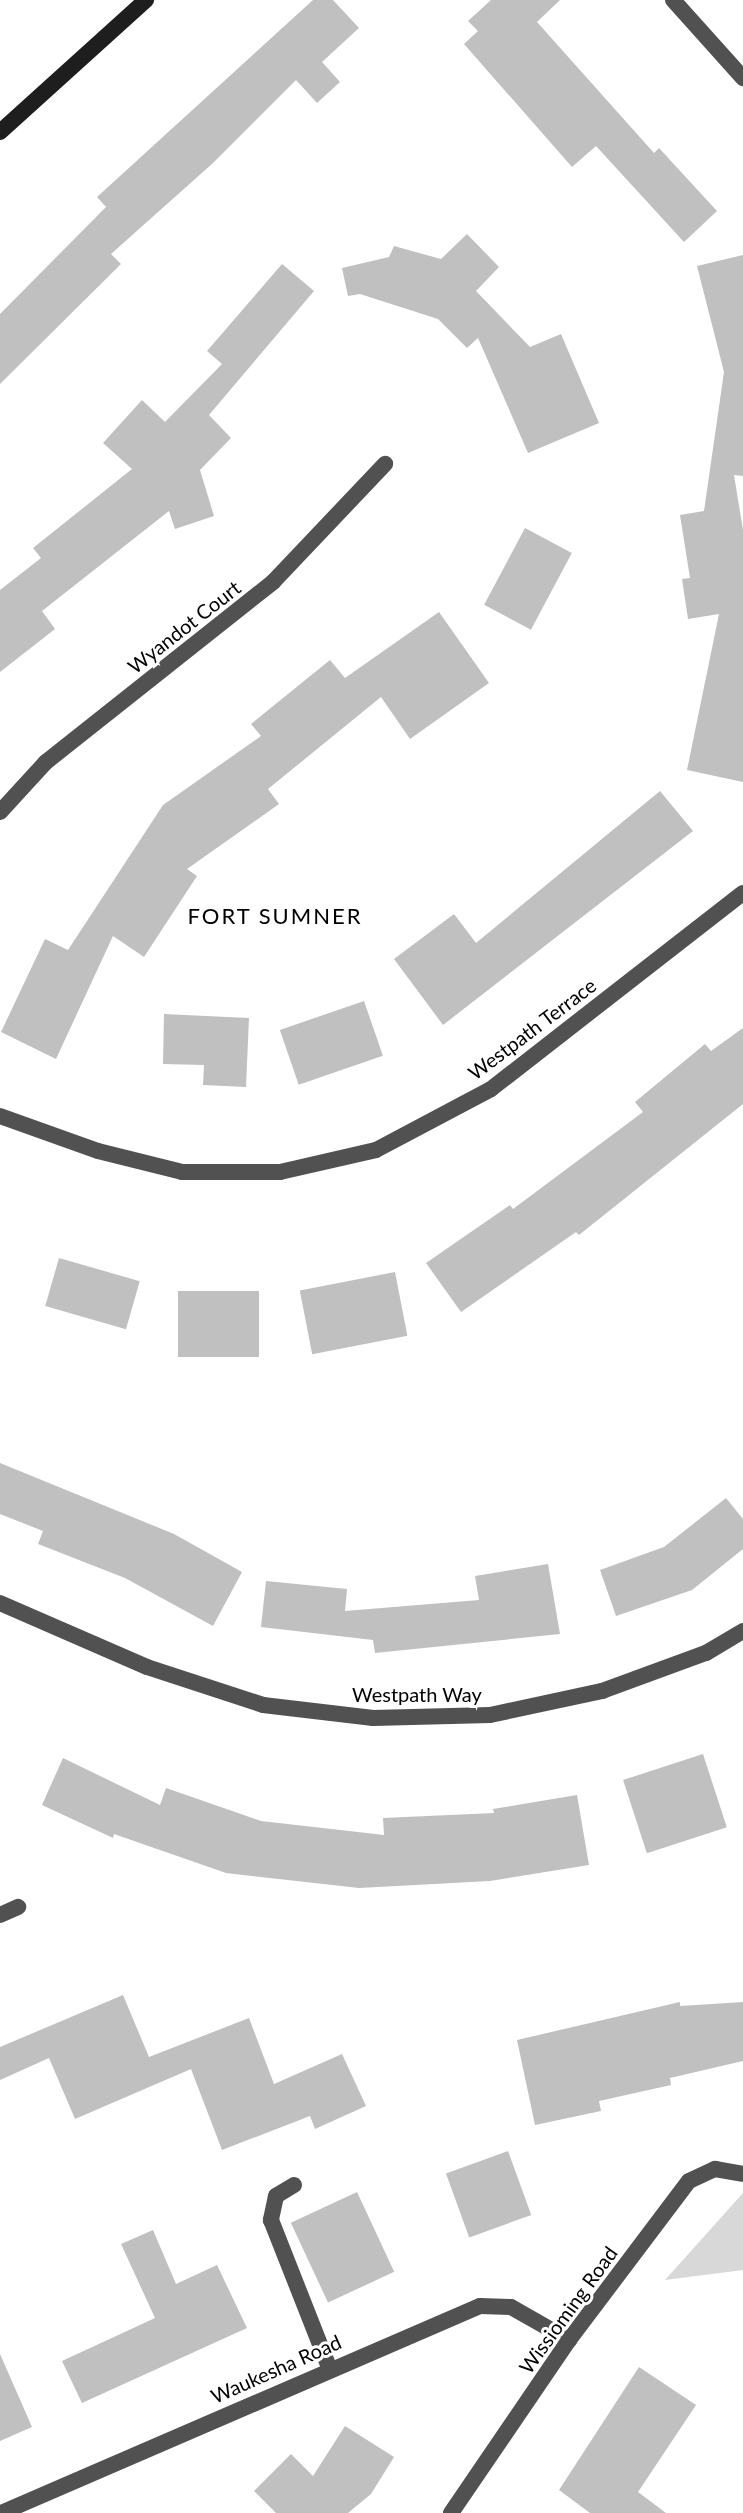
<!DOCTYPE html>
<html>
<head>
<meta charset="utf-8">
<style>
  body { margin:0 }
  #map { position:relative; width:743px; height:2513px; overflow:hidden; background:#fff; font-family:Lato,sans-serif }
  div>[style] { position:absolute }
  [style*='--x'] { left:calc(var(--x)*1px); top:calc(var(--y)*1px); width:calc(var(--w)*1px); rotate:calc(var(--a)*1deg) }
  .green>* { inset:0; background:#d8d8d8 }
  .building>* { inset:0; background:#c0c0c0; transform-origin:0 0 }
  .lane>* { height:16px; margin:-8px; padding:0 8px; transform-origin:8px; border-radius:8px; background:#515151 }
  .street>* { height:16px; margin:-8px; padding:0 8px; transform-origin:8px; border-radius:8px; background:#515151 }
  .secondary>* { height:16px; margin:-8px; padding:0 8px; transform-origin:8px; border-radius:8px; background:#1e1e1e }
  span { translate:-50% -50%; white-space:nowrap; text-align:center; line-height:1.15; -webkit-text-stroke:6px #fff; paint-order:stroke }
  .street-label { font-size:20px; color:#000 }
  .neighbourhood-label { font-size:22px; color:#000; letter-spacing:2px }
</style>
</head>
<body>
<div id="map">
  <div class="green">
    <div style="clip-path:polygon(743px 2193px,743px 2270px,665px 2280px)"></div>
  </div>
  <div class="building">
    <div style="clip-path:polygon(313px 0,333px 0,359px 28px,322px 62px,340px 82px,317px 103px,296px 80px,213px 163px,111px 254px,121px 264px,0 384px,0 314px,106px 207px,97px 197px)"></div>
    <div style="clip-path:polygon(491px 0,560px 0,537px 22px,654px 153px,659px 148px,717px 211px,684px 242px,596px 146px,572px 167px,464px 44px,478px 31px,468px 21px)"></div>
    <div style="clip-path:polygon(467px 234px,499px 267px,476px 291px,530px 347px,561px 334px,599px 423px,528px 453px,478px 338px,467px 348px,438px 319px,360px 294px,348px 296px,342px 268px,389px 257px,394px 246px,441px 259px)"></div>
    <div style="clip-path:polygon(743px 255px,743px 476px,734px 475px,743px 530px,743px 782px,687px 770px,719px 614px,688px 619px,682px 579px,690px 578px,680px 515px,704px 511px,724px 372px,697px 266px)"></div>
    <div style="clip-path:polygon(282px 264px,314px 291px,209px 415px,231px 438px,200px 470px,214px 516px,175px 529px,169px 511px,42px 611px,55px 629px,0 672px,0 590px,41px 558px,33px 548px,132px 469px,103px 443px,142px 400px,165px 422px,222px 364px,207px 351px)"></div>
    <div style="left:525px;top:528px;width:53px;height:87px;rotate:28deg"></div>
    <div style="clip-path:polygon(439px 612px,489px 683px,410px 739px,381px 697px,268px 789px,279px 804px,187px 869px,197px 876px,144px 957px,113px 936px,56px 1059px,1px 1032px,45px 939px,68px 950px,163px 805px,261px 736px,251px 724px,330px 660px,345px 678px)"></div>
    <div style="clip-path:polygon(660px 791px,693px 831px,443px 1025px,394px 959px,454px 914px,476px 943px)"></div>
    <div style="left:364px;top:1001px;width:58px;height:89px;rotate:71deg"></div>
    <div style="clip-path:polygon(164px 1014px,249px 1018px,246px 1087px,203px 1085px,204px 1065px,163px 1064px)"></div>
    <div style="clip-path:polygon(743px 1028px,743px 1104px,579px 1235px,576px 1232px,461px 1312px,426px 1263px,510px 1205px,513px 1209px,643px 1112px,635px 1102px,705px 1044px,711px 1051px)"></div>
    <div style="left:59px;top:1258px;width:84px;height:50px;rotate:16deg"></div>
    <div style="left:395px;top:1272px;width:65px;height:97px;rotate:79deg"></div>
    <div style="left:178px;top:1291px;width:81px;height:66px"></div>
    <div style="clip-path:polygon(0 1463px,174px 1534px,242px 1572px,213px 1626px,125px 1578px,38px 1544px,43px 1531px,0 1514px)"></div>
    <div style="clip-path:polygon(726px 1498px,743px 1519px,743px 1549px,692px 1590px,616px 1616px,600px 1570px,664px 1547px)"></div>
    <div style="clip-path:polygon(548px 1564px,560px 1634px,375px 1653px,373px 1640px,261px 1627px,266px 1581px,347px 1589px,345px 1611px,479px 1600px,475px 1576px)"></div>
    <div style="left:703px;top:1754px;width:77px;height:84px;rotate:72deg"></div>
    <div style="clip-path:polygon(63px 1758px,160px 1805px,166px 1788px,261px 1821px,384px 1835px,383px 1818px,494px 1813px,493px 1809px,577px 1795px,589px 1865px,490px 1881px,359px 1888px,226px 1873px,114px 1834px,113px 1838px,42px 1805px)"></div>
    <div style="clip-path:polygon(123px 1995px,149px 2057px,249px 2018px,274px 2084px,342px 2054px,366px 2106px,315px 2129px,310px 2116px,222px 2150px,191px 2069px,75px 2119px,49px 2058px,0 2080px,0 2047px)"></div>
    <div style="clip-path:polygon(680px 2002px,680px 2006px,743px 2002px,743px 2061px,670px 2078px,671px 2085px,599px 2101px,601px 2111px,535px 2125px,517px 2040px)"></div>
    <div style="left:508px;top:2151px;width:68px;height:66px;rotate:70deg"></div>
    <div style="left:357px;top:2192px;width:88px;height:73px;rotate:65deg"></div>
    <div style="clip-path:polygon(153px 2230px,176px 2284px,217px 2265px,247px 2328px,82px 2403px,62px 2361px,155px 2318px,121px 2244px)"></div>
    <div style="clip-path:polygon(0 2354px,32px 2427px,0 2441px)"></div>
    <div style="clip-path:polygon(639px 2367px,696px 2405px,638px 2492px,666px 2513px,590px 2513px,559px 2490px)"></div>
    <div style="clip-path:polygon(345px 2426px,394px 2457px,371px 2494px,348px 2513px,276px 2513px,254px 2491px,291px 2454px,313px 2476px)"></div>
  </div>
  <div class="lane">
    <div style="--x:294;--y:2185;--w:21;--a:149"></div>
    <div style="--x:276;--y:2196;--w:25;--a:102"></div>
    <div style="--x:271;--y:2220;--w:158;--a:68.5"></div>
  </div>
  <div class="street">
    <div style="--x:673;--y:0;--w:105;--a:48.1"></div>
    <div style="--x:0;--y:812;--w:68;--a:-47.4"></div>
    <div style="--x:46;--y:762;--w:290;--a:-38.4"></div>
    <div style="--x:273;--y:582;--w:163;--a:-46.5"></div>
    <div style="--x:0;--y:1116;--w:104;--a:19.7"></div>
    <div style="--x:98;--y:1151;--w:87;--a:14"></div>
    <div style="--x:182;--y:1172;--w:98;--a:0"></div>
    <div style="--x:280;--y:1172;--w:98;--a:-12.9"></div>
    <div style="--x:376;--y:1150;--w:130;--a:-27.9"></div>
    <div style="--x:491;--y:1089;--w:319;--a:-37.9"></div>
    <div style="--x:0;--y:1603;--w:160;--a:23.5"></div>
    <div style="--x:147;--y:1667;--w:122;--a:18.1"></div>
    <div style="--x:263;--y:1705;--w:111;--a:6.7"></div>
    <div style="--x:373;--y:1718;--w:117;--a:-1.5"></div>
    <div style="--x:490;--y:1715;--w:115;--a:-12.1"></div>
    <div style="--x:602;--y:1691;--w:111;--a:-20.1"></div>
    <div style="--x:706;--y:1653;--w:43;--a:-30.7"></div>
    <div style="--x:0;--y:1915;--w:20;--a:-24"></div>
    <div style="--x:1;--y:2513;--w:522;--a:-23.37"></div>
    <div style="--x:480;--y:2306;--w:31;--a:2"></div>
    <div style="--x:511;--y:2307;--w:67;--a:29.6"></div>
    <div style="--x:451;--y:2513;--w:209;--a:-55.7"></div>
    <div style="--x:569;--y:2340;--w:199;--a:-53"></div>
    <div style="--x:689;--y:2181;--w:29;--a:-25"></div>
    <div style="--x:715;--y:2169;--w:28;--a:10"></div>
  </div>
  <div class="secondary">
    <div style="--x:0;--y:132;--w:197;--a:-42.1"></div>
  </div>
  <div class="street-label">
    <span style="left:184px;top:627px;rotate:-38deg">Wyandot Court</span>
    <span style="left:532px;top:1029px;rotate:-37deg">Westpath Terrace</span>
    <span style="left:417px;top:1694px">Westpath Way</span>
    <span style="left:568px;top:2310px;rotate:-54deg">Wissioming Road</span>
    <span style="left:276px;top:2369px;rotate:-24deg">Waukesha Road</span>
  </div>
  <div class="neighbourhood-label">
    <span style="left:275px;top:916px">FORT SUMNER</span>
  </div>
</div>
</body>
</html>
